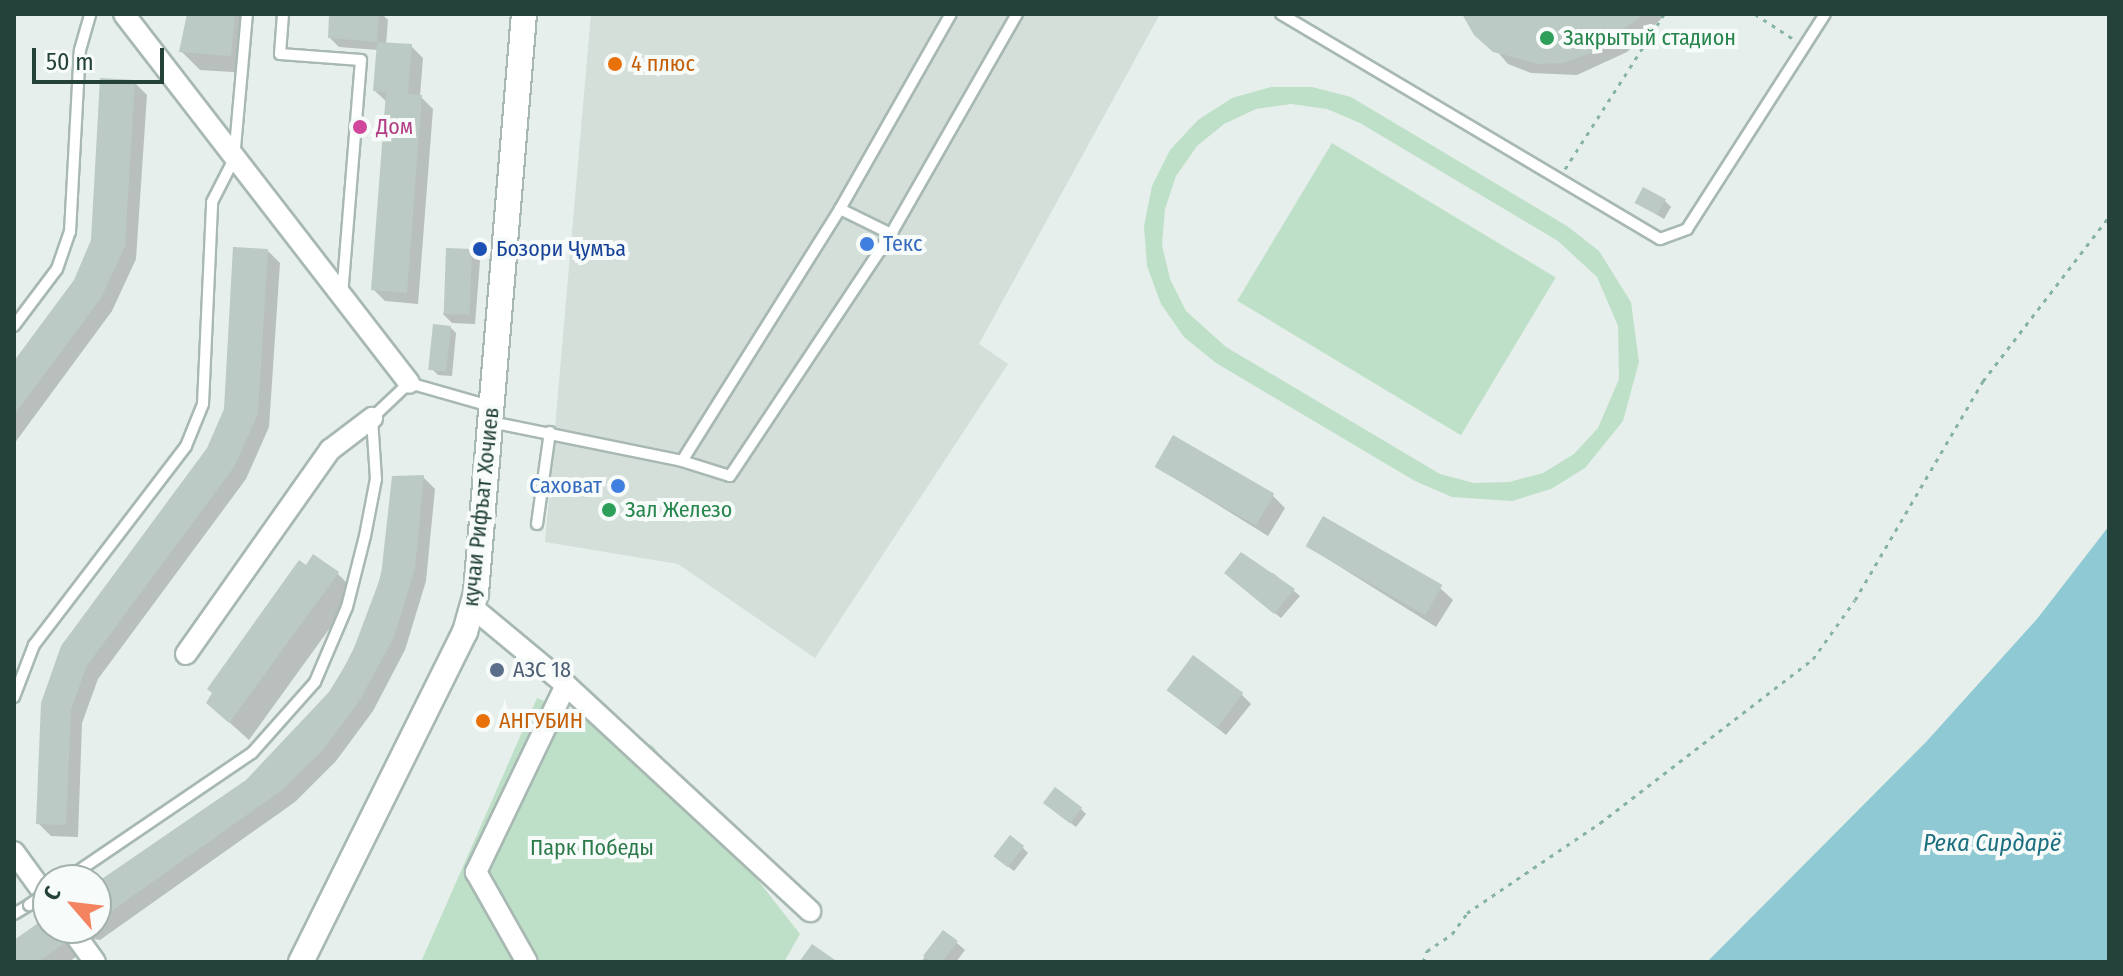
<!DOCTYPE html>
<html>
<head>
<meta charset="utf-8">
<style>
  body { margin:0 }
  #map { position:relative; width:2123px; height:976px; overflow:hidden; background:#e6efeb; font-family:"Fira Sans Condensed",sans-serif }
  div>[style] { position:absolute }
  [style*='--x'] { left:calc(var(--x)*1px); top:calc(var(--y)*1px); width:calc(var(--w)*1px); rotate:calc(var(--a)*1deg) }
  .built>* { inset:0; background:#d4dfda }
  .green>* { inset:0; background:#bfe0c8; transform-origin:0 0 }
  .water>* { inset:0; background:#8ec9d4 }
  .shadow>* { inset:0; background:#0003 }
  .building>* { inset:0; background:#bbcac4; transform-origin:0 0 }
  .path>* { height:3px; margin-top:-1.5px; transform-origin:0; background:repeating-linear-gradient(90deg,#86b3a5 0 4px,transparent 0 10px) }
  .roads { filter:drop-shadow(2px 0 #a8b8b2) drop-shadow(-2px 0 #a8b8b2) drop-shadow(0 2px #a8b8b2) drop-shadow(0 -2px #a8b8b2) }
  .service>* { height:10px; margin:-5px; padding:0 5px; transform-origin:5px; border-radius:5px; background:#fff }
  .minor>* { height:20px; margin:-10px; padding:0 10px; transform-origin:10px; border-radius:10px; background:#fff }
  .secondary>* { height:24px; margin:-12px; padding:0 12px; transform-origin:12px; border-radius:12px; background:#fff }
  .bridges { filter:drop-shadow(2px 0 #a8b8b2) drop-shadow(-2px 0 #a8b8b2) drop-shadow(0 2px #a8b8b2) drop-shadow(0 -2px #a8b8b2) }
  .service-bridge>* { height:10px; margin:-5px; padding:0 5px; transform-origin:5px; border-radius:5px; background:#fff }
  .dots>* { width:22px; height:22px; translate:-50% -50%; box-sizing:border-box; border:4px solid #f7fbf9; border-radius:50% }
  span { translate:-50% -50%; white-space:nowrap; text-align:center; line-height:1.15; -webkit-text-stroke:8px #f7fbf9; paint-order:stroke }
  .leisure-label { font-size:22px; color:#27864d }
  .left { translate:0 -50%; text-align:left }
  .food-label { font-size:22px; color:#c56008 }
  .hotel-label { font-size:22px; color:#b23c85 }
  .shop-label { font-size:22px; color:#366cbe }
  .right { translate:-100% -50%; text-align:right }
  .transit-label { font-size:22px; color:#164399 }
  .street-label { font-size:22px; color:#24423a }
  .service-label { font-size:22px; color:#4e5e75 }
  .park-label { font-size:22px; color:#2d7a4b }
  .water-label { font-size:24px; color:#1c6f80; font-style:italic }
  .frame { position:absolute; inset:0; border:16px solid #24423a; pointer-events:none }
  .north { position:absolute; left:32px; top:864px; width:80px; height:80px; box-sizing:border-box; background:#f7fbf9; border:2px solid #a3b1ad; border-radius:50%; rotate:298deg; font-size:22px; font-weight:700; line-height:32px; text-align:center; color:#24423a }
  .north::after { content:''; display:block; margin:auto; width:28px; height:36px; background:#f4845f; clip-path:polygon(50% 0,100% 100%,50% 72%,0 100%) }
  .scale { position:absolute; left:32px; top:48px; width:132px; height:36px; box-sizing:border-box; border:4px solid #24423a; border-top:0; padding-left:10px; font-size:24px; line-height:28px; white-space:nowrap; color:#24423a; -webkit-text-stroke:6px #f7fbf9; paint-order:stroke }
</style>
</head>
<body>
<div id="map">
  <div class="built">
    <div style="clip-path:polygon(591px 14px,1160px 14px,979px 344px,1008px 364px,815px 658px,678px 564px,545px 542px)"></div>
  </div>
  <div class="green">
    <div style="clip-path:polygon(evenodd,1271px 87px,1312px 87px,1351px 97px,1567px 226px,1599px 251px,1631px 302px,1639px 362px,1623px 421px,1585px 468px,1551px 489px,1512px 501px,1452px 497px,1415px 481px,1216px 363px,1184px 337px,1161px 304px,1147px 266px,1144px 226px,1152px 186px,1170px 150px,1198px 120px,1232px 98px,1271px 87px,1291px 104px,1327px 109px,1360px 123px,1558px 241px,1597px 277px,1618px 326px,1619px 379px,1598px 428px,1574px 454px,1543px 473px,1509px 482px,1474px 483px,1440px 474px,1226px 347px,1186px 311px,1170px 279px,1162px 245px,1165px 209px,1176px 176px,1197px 146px,1224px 124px,1256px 109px,1291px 104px)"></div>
    <div style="left:1332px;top:143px;width:261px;height:184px;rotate:31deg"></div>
    <div style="clip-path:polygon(537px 698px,653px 746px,800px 934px,784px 962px,421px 962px)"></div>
  </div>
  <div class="water">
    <div style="clip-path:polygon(2109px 526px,2109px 962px,1707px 962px,1926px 742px,2037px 619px)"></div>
  </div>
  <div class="shadow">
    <div style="clip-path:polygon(189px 14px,254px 14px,249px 73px,200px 70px,181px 51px)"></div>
    <div style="clip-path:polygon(331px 14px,382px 14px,388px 20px,386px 45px,411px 46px,423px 58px,420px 96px,433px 109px,418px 304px,385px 301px,373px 289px,387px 102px,375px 91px,378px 50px,339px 47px,330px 38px)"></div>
    <div style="clip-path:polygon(1465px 14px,1666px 14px,1627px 52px,1577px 75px,1531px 73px,1508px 64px)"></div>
    <div style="clip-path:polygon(134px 82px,147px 95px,136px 259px,112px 311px,14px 444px,14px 364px,76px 281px,93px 241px)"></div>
    <div style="clip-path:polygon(1665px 201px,1671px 207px,1664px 219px,1637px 203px)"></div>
    <div style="clip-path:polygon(268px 251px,280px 263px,269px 427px,246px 479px,98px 679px,82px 723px,78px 837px,51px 836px,38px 823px,43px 703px,209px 449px,226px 409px)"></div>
    <div style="clip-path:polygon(471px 251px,480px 261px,475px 324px,452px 323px,443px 314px)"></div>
    <div style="clip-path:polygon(450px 327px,456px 333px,452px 376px,438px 375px,432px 369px)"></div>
    <div style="clip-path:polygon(1157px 467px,1272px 495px,1285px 508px,1268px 536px)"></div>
    <div style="clip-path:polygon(423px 477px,435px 489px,426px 581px,405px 650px,373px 711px,336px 761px,295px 802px,100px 940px,80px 937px,77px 956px,69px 962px,14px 962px,14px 946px,48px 922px,48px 928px,96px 928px,96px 888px,247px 781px,331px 693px,369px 619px,392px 532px)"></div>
    <div style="clip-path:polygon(1307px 546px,1440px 588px,1453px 600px,1436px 627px)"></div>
    <div style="clip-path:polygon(307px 567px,338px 574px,356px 592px,249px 740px,208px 703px)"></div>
    <div style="clip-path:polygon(1273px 573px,1300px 596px,1281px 618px,1232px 578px,1269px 578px)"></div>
    <div style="clip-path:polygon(1169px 690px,1242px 695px,1251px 704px,1226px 735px)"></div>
    <div style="clip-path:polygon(1051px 808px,1080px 808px,1086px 814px,1076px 827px)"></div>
    <div style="clip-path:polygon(1022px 847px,1028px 853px,1014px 871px,1002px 862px)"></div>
    <div style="clip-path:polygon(944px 932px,965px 950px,956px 962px,921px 962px)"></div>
  </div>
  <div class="building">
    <div style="clip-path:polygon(187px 14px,235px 14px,231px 56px,179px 52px)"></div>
    <div style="clip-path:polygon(329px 14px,379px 14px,377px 42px,328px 38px)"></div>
    <div style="clip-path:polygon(1462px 14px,1644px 14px,1590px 53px,1563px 63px,1539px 64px,1493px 52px,1474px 35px)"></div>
    <div style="clip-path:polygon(377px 42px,412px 44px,408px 94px,422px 95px,407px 293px,371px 290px,386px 92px,373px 91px)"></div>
    <div style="clip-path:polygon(100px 78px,135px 80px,125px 246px,101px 298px,14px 415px,14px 361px,74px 280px,91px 240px)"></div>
    <div style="left:1643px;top:187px;width:26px;height:18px;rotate:28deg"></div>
    <div style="clip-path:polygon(233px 247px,268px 249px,258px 414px,234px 467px,86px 667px,71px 710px,66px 825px,36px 824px,41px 703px,61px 646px,207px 448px,224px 409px)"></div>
    <div style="left:446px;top:248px;width:26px;height:66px;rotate:2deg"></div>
    <div style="left:433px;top:324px;width:18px;height:46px;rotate:6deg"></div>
    <div style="left:1173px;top:435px;width:117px;height:37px;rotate:30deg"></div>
    <div style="clip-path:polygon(424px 475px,415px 568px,394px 637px,361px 698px,324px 749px,282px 790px,96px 922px,96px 883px,246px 780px,329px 692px,351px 656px,381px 576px,392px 476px)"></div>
    <div style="left:1323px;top:516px;width:138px;height:35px;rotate:30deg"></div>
    <div style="clip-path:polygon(1241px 552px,1295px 589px,1274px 614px,1224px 573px)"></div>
    <div style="clip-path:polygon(313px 554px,339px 572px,229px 723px,206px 703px,212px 693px,207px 689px,299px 560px,306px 565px)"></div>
    <div style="left:1193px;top:655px;width:63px;height:44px;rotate:37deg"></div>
    <div style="left:1055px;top:787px;width:34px;height:20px;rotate:37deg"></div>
    <div style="left:1010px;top:835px;width:18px;height:27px;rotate:38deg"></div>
    <div style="clip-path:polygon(48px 916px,48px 928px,66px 928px,65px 943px,38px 962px,14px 962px,14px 940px)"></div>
    <div style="clip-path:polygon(943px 930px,958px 941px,942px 962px,931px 962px,923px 956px)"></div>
    <div style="clip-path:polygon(812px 944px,838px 962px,799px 962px)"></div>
  </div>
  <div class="path">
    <div style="--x:1755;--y:14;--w:48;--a:33"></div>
    <div style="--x:1565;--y:169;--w:184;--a:-57.4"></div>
    <div style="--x:1423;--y:962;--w:12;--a:-70"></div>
    <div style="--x:1427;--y:951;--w:30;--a:-34"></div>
    <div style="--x:1452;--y:934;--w:26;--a:-54"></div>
    <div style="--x:1467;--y:913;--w:161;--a:-34.1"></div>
    <div style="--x:1600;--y:823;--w:269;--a:-37.6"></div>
    <div style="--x:1813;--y:659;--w:72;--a:-54.6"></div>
    <div style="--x:1855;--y:600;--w:254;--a:-59.7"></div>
    <div style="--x:1983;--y:381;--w:207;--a:-52.5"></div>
  </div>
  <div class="roads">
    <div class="service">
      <div style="--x:283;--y:14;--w:40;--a:94.3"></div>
      <div style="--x:280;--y:54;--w:81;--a:4.2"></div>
      <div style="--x:361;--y:60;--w:236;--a:94.6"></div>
      <div style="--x:1281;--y:14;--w:441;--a:30.7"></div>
      <div style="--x:1660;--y:239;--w:29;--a:-20"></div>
      <div style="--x:1687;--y:229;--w:255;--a:-57.3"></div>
      <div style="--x:840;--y:209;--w:57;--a:26.1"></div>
      <div style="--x:14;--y:326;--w:71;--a:-53"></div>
      <div style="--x:57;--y:269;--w:39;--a:-71"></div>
      <div style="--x:70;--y:232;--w:182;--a:-86.9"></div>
      <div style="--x:80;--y:50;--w:37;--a:-74"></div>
      <div style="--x:491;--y:422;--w:195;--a:11.5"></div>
      <div style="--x:682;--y:461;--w:297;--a:-57.9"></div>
      <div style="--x:840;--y:209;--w:224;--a:-60.4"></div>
      <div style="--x:682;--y:461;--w:50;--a:17.4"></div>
      <div style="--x:730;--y:476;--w:291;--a:-56.4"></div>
      <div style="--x:891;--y:234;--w:254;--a:-60.2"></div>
      <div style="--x:537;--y:524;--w:93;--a:-82"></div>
      <div style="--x:14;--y:697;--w:56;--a:-69"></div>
      <div style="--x:34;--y:645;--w:250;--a:-52.6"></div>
      <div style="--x:186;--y:446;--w:45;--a:-68"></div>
      <div style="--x:203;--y:404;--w:202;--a:-87.4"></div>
      <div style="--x:212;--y:202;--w:48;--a:-62.9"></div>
      <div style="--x:234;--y:159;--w:146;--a:-84.9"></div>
      <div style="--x:65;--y:880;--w:226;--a:-34.2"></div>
      <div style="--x:252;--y:753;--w:95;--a:-48.4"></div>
      <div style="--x:315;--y:682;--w:82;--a:-66.9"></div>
      <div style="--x:347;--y:607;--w:73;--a:-75.8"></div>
      <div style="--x:365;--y:536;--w:58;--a:-79.1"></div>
      <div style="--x:376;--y:479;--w:61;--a:-93.8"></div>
      <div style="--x:372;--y:418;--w:51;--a:-43.4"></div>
      <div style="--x:409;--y:383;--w:84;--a:15.9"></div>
      <div style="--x:14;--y:914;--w:17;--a:-31"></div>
    </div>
    <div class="minor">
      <div style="--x:124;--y:14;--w:466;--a:52.3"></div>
      <div style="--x:472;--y:607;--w:122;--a:39.7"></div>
      <div style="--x:566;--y:685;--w:208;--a:115.7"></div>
      <div style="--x:476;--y:872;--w:103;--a:60.5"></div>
      <div style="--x:186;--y:654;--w:250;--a:-54.8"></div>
      <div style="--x:330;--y:450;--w:53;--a:-37.3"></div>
      <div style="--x:566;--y:685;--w:333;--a:42.8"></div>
      <div style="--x:14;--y:852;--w:58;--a:54.1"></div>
      <div style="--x:76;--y:936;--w:32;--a:54"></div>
    </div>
    <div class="secondary">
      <div style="--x:301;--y:962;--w:369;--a:-63.6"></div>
      <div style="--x:465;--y:632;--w:41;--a:-74.2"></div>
      <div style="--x:476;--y:593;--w:581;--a:-85.26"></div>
    </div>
  </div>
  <div class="bridges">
    <div class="service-bridge">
      <div style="--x:29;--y:905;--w:23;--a:-34"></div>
    </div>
  </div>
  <div class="dots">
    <div style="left:1547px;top:38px;background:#2e9e5b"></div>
    <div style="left:615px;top:64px;background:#e8710a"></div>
    <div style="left:360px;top:127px;background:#d1479c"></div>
    <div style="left:867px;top:244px;background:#3f7fe0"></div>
    <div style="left:480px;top:249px;background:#1a4fb4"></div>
    <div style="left:618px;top:486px;background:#3f7fe0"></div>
    <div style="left:609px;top:510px;background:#2e9e5b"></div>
    <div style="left:497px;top:670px;background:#5c6f8a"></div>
    <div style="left:483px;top:721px;background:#e8710a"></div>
  </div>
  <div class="leisure-label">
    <span class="left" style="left:1563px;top:38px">Закрытый стадион</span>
    <span class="left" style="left:625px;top:510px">Зал Железо</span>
  </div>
  <div class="food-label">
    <span class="left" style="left:631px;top:64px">4 плюс</span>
    <span class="left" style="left:499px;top:721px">АНГУБИН</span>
  </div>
  <div class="hotel-label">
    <span class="left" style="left:376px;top:127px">Дом</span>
  </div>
  <div class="shop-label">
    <span class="left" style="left:883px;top:244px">Текс</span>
    <span class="right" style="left:602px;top:486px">Саховат</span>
  </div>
  <div class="transit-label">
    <span class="left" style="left:496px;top:249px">Бозори Ҷумъа</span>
  </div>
  <div class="street-label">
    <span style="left:481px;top:507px;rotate:-84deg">кучаи Рифъат Хочиев</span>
  </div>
  <div class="service-label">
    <span class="left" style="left:513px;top:670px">АЗС 18</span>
  </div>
  <div class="park-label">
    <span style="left:592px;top:848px">Парк Победы</span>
  </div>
  <div class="water-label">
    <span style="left:1992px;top:844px">Река Сирдарё</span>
  </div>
  <div class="frame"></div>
  <div class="north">С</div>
  <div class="scale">50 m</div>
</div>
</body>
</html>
